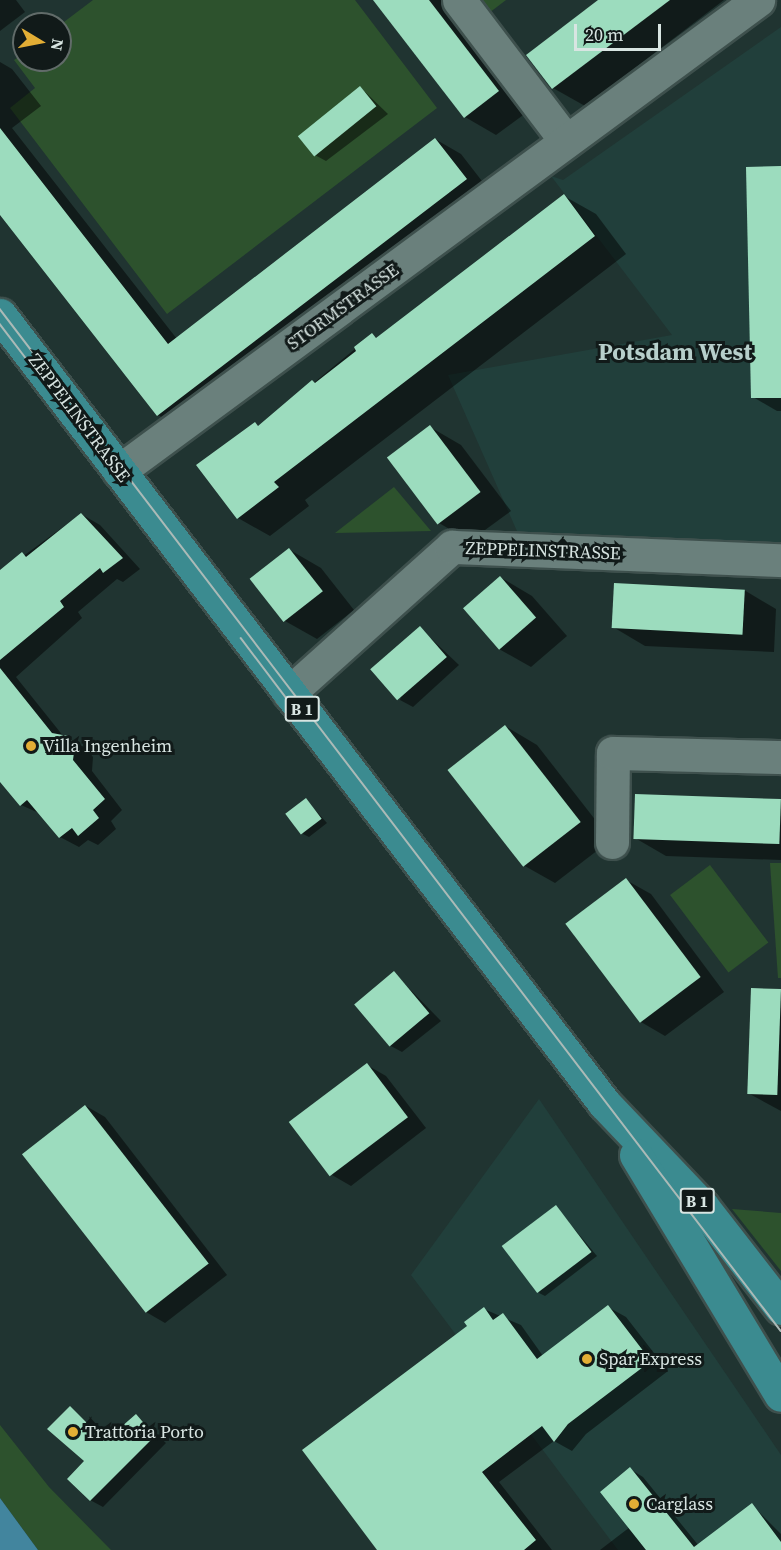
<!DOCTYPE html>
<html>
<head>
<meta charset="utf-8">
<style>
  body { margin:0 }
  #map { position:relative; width:781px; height:1550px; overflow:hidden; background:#203431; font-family:"Source Serif 4",serif }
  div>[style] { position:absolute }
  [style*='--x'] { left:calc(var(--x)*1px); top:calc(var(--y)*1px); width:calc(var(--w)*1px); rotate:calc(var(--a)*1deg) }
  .built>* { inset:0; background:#213f3b }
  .green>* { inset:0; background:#2d522d; transform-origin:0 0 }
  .water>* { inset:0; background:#42859e }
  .shadow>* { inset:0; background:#0007 }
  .building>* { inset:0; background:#9cdcbe; transform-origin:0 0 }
  .roads { filter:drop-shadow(2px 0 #3e504d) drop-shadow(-2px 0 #3e504d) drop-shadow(0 2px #3e504d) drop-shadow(0 -2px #3e504d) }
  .minor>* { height:33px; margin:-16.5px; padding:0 16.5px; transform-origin:16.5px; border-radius:16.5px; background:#6a807c }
  .primary>* { height:33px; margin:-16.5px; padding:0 16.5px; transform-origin:16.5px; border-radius:16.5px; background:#3b8b90 }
  .tram>* { height:1.5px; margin:-0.75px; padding:0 0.75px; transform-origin:0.75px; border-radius:0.75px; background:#abbab7 }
  .dots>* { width:16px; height:16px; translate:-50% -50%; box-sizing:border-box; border:3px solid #111a19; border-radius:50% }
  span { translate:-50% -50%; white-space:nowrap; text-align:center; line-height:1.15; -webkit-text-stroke:6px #111a19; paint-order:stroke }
  .shield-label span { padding:2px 4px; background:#111a19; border:2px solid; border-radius:4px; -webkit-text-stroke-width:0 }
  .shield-label { font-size:16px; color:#d8e5e2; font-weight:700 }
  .street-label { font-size:18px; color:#d8e5e2 }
  .poi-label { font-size:18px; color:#d8e5e2 }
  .left { translate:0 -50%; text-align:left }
  .district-label { font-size:24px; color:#b7cfcb; font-weight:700 }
  .north { position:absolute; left:12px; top:12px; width:60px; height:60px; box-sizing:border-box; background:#111a19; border:2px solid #616b69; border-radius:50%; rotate:100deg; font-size:16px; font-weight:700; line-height:24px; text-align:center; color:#d8e5e2 }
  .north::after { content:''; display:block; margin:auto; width:21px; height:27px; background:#e3ae35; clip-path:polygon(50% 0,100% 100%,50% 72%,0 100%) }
  .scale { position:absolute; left:574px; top:24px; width:87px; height:27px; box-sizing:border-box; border:3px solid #d8e5e2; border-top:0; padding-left:8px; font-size:18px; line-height:21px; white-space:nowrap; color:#d8e5e2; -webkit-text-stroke:4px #111a19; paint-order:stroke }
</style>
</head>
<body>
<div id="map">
  <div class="built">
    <div style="clip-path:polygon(781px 27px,781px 548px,520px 538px,448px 375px,672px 335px,551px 176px,563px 180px)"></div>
    <div style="clip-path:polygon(539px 1099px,781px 1455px,781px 1550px,618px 1550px,411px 1275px)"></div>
  </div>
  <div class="green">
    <div style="clip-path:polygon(93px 0,355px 0,437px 108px,167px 314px,10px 108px,35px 88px,14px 60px,24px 53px,24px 60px,60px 60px,60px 25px)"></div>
    <div style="clip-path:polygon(467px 0,506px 0,481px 19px)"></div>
    <div style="clip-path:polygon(394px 487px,431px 531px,335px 533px)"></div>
    <div style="clip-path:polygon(770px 863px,781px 863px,781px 978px,778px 978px)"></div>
    <div style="left:710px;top:865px;width:97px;height:50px;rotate:53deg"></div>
    <div style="clip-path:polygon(732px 1209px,781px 1213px,781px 1271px)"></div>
    <div style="clip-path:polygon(0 1425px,49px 1487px,111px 1550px,38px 1550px,0 1498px)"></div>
  </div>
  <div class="water">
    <div style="clip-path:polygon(0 1498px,38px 1550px,0 1550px)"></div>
  </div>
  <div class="shadow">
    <div style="clip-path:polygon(0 0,16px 0,25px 12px,0 31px)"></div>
    <div style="clip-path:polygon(375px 0,445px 0,530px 110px,496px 135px,465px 117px)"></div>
    <div style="clip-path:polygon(600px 0,724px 0,585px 106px,553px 88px)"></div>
    <div style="clip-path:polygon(0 62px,12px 69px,41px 106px,12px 128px,177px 339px,435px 139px,461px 154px,492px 194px,184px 430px,158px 415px,0 211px)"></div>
    <div style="clip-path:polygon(360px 87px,388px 114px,326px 161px,313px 154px)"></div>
    <div style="clip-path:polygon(781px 168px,781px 411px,777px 411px,753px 397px)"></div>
    <div style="clip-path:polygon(564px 196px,596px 214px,626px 254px,305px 500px,309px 506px,270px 536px,238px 518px,255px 424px,260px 427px,372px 335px,377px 338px)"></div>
    <div style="clip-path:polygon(430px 427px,461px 445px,511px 511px,470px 541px,439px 523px)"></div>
    <div style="clip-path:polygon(81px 514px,100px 525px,140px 569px,123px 582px,117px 579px,78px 612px,82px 618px,16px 677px,64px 737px,86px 748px,93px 757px,92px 771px,122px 810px,111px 821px,116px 829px,98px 845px,88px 840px,79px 847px,60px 837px,41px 814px,21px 805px,0 761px,0 573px)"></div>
    <div style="clip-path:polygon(290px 550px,321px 568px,354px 610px,317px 639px,285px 621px)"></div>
    <div style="clip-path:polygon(500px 577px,532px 596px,567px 636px,531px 667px,499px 649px)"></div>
    <div style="clip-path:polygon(744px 590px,776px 609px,774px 652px,645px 646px,613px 627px)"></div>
    <div style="clip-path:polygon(420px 628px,459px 665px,413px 707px,400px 700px)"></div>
    <div style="clip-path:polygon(505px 726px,537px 745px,611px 840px,555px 883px,523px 865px)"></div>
    <div style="clip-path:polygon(306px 800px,327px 823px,309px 837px,303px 834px)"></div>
    <div style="clip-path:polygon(781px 800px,781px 860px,666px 856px,635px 838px)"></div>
    <div style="clip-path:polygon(626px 880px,651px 894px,724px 992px,665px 1036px,641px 1022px)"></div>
    <div style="clip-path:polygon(394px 973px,441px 1021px,402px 1052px,389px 1045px)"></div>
    <div style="clip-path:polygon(781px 991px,781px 1111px,748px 1093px)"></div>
    <div style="clip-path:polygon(367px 1065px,386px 1076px,426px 1128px,351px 1186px,332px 1175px)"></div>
    <div style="clip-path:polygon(86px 1106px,105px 1117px,227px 1275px,165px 1323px,146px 1312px)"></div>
    <div style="clip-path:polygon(556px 1207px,597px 1256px,545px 1296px,539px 1293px)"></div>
    <div style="clip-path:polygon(608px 1307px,626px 1317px,668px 1371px,586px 1434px,572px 1451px,554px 1441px,499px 1482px,552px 1550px,379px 1550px,469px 1327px,484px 1309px,521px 1325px,543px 1356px)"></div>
    <div style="clip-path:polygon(70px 1408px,108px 1440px,136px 1415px,166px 1443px,103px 1507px,90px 1500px,87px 1461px)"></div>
    <div style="clip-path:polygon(630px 1469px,643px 1477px,699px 1546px,752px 1505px,781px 1534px,781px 1550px,600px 1550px,630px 1527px)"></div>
  </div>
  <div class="building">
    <div style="clip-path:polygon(373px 0,429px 0,499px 91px,464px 118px)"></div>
    <div style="clip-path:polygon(598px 0,670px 0,552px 89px,526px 55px)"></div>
    <div style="left:360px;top:86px;width:26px;height:80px;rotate:51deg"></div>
    <div style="clip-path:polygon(0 128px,168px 344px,435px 138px,467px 179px,157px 416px,0 215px)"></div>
    <div style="clip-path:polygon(781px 166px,781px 398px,751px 398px,746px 167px)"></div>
    <div style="clip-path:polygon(564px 194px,595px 236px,274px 482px,279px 487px,237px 519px,196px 465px,255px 422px,258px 426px,312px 380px,315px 383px,356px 351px,354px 347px,372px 333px,376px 338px)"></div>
    <div style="left:430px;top:425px;width:84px;height:54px;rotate:53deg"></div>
    <div style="clip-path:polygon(81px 513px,123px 558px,103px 573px,100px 568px,60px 601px,64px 607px,0 660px,0 570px,22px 552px,26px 557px)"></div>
    <div style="left:289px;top:548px;width:55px;height:50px;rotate:52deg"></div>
    <div style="left:500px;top:576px;width:55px;height:49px;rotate:49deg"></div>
    <div style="left:614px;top:583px;width:131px;height:45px;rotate:3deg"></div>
    <div style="left:420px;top:626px;width:41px;height:66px;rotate:49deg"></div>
    <div style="clip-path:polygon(0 668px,52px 733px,68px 736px,75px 745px,73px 760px,105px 799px,93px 810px,99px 818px,78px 836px,72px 828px,59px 838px,27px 800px,20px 806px,0 782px)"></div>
    <div style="left:505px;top:725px;width:123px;height:73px;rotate:52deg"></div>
    <div style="left:635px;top:794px;width:146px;height:45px;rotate:2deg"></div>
    <div style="left:306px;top:798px;width:26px;height:26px;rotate:53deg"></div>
    <div style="left:626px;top:878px;width:124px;height:76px;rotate:53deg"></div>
    <div style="left:394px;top:971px;width:55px;height:52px;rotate:50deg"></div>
    <div style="left:751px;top:988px;width:30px;height:106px;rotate:2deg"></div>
    <div style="left:367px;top:1063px;width:68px;height:98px;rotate:53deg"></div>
    <div style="left:85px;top:1105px;width:201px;height:80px;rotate:52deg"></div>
    <div style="left:556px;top:1205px;width:59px;height:68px;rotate:53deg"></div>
    <div style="clip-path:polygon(608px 1305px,651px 1361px,568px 1424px,554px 1442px,542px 1426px,482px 1472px,536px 1540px,524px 1550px,377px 1550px,302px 1450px,467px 1326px,464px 1322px,484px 1307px,493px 1320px,503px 1313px,537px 1359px)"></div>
    <div style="clip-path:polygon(70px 1406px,105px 1441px,136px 1414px,155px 1436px,90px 1501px,67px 1479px,84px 1461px,47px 1429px)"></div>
    <div style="clip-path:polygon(630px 1467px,694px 1547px,752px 1503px,781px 1542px,781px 1550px,646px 1550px,600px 1492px)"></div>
  </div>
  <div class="roads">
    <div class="minor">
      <div style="--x:459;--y:0;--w:177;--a:52.8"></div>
      <div style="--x:119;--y:471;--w:794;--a:-36.39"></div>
      <div style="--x:289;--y:693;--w:219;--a:-41.9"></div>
      <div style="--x:452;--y:547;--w:329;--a:2.3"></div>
      <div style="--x:612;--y:842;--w:89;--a:-89.4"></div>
      <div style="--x:613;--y:753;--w:168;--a:1.4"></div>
    </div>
    <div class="primary">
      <div style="--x:0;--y:315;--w:993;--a:52.53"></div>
      <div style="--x:604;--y:1103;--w:142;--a:46.4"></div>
      <div style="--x:702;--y:1206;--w:129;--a:52.2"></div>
      <div style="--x:636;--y:1155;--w:280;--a:58.9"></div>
    </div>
  </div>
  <div class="tram">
    <div style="--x:0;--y:309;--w:1286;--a:52.61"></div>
    <div style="--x:0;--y:324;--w:48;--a:52.7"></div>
    <div style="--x:241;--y:638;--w:93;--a:52.9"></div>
  </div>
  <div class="dots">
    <div style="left:31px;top:746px;background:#e3ae35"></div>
    <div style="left:587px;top:1359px;background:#e3ae35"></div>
    <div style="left:73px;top:1432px;background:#e3ae35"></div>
    <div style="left:634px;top:1504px;background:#e3ae35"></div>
  </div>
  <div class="shield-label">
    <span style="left:302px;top:709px">B 1</span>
    <span style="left:697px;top:1201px">B 1</span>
  </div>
  <div class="street-label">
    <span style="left:343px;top:307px;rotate:-36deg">STORMSTRASSE</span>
    <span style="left:79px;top:418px;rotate:53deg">ZEPPELINSTRASSE</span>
    <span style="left:543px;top:551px;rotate:2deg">ZEPPELINSTRASSE</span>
  </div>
  <div class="poi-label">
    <span class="left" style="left:43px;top:746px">Villa Ingenheim</span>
    <span class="left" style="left:599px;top:1359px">Spar Express</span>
    <span class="left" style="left:85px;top:1432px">Trattoria Porto</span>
    <span class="left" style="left:646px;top:1504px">Carglass</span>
  </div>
  <div class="district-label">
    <span style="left:675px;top:352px">Potsdam West</span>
  </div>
  <div class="north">N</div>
  <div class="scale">20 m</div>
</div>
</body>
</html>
